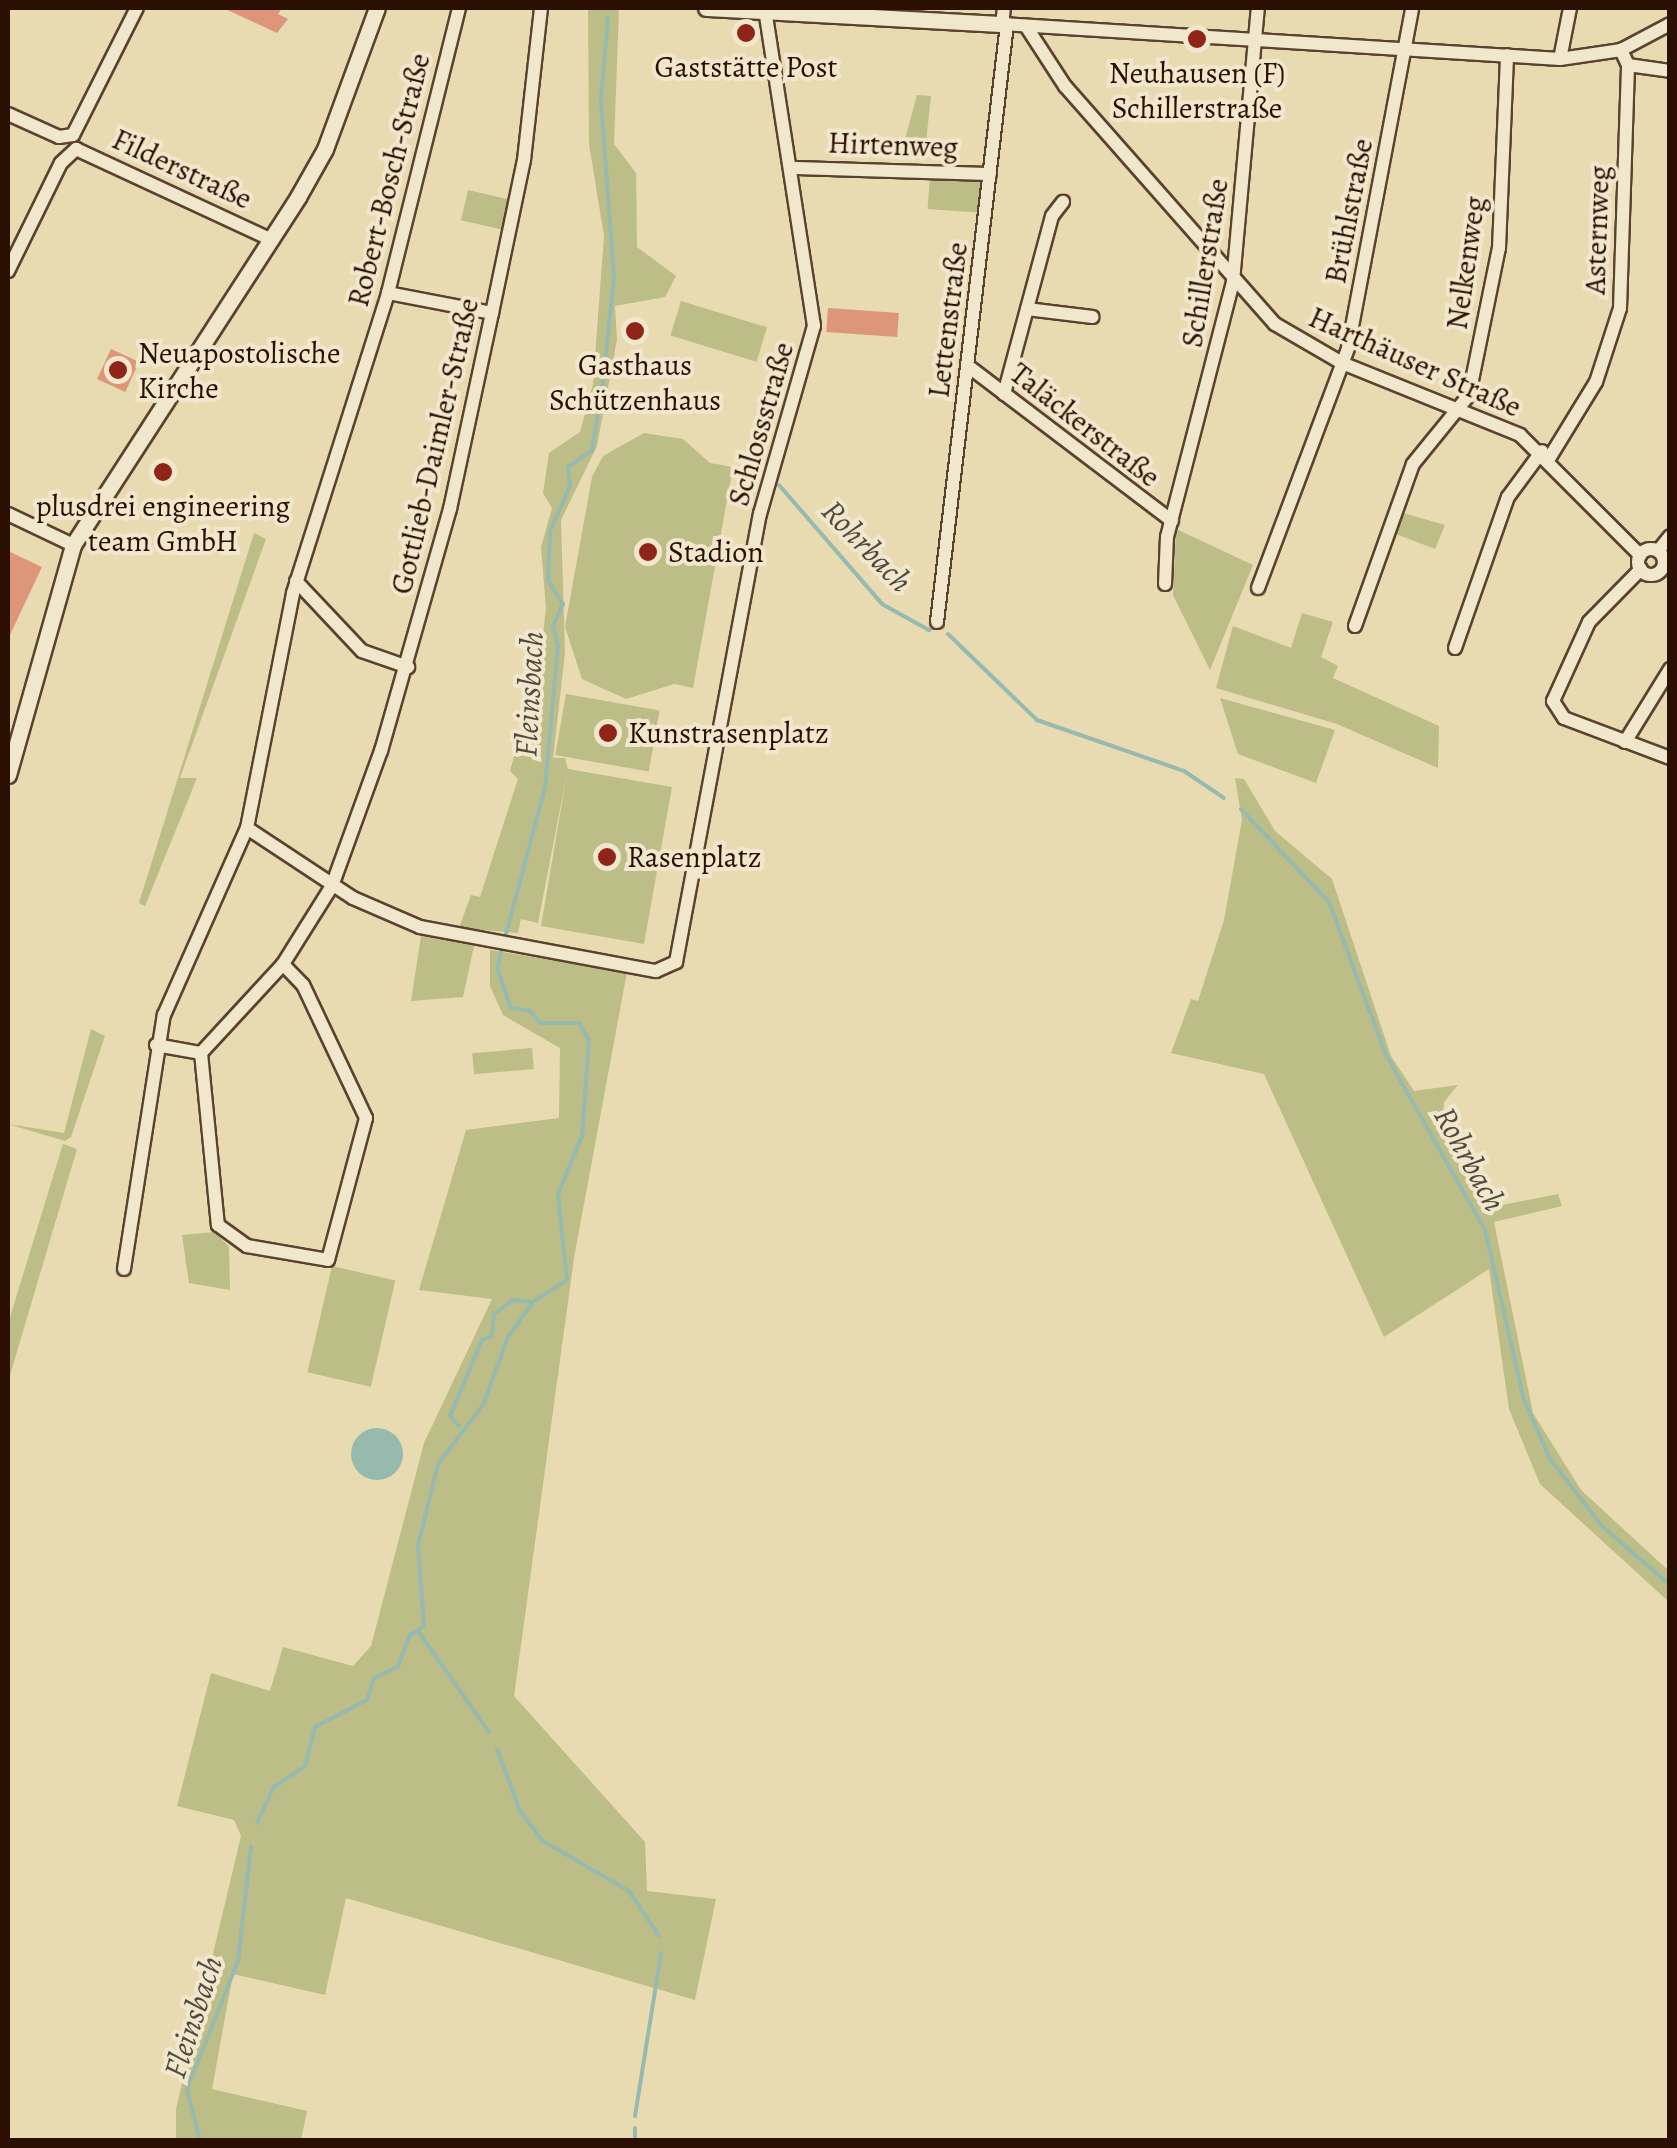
<!DOCTYPE html>
<html>
<head>
<meta charset="utf-8">
<style>
  body { margin:0 }
  #map { position:relative; width:1677px; height:2148px; overflow:hidden; background:#e8dab1; font-family:Alegreya,serif }
  div>[style] { position:absolute }
  [style*='--x'] { left:calc(var(--x)*1px); top:calc(var(--y)*1px); width:calc(var(--w)*1px); rotate:calc(var(--a)*1deg) }
  .green>* { inset:0; background:#bdbd87; transform-origin:0 0 }
  .water>* { inset:0; background:#97baaf }
  .round { border-radius:50% }
  .stream>* { height:4px; margin:-2px; padding:0 2px; transform-origin:2px; border-radius:2px; background:#97baaf }
  .building>* { inset:0; background:#dd967a; transform-origin:0 0 }
  .roads { filter:drop-shadow(2px 0 #5b422e) drop-shadow(-2px 0 #5b422e) drop-shadow(0 2px #5b422e) drop-shadow(0 -2px #5b422e) }
  .minor>* { height:12px; margin:-6px; padding:0 6px; transform-origin:6px; border-radius:6px; background:#f0e7cc }
  .minor>.ring { margin:-6px; padding:0; box-sizing:content-box; background:none; border:12px solid #f0e7cc; border-radius:50% }
  .tertiary>* { height:15px; margin:-7.5px; padding:0 7.5px; transform-origin:7.5px; border-radius:7.5px; background:#f0e7cc }
  .dots>* { width:28px; height:28px; translate:-50% -50%; box-sizing:border-box; border:5px solid #f0e7cc; border-radius:50% }
  span { translate:-50% -50%; white-space:nowrap; text-align:center; line-height:1.15; -webkit-text-stroke:8px #f0e7cc; paint-order:stroke }
  .poi-label { font-size:30px; color:#2c0f03 }
  .left { translate:0 -50%; text-align:left }
  .street-label { font-size:30px; color:#2c0f03 }
  .water-label { font-size:32px; color:#514b3f; font-style:italic }
  .frame { position:absolute; inset:0; border:10px solid #2c0f03; pointer-events:none }
</style>
</head>
<body>
<div id="map">
  <div class="green">
    <div style="clip-path:polygon(588px 8px,619px 9px,614px 144px,636px 173px,637px 247px,676px 276px,665px 297px,615px 306px,617px 339px,597px 446px,561px 520px,565px 653px,553px 758px,565px 758px,568px 769px,672px 787px,644px 944px,541px 926px,567px 773px,538px 923px,521px 919px,518px 933px,459px 928px,471px 895px,480px 897px,518px 779px,510px 771px,522px 728px,534px 715px,546px 608px,541px 547px,552px 508px,543px 493px,549px 453px,580px 432px,593px 384px,604px 236px,589px 144px)"></div>
    <div style="clip-path:polygon(917px 95px,931px 96px,924px 160px,900px 158px)"></div>
    <div style="left:930px;top:175px;width:54px;height:34px;rotate:4deg"></div>
    <div style="left:468px;top:190px;width:44px;height:31px;rotate:13deg"></div>
    <div style="left:681px;top:301px;width:90px;height:36px;rotate:17deg"></div>
    <div style="clip-path:polygon(644px 433px,683px 439px,710px 463px,733px 467px,693px 688px,674px 684px,626px 699px,582px 679px,565px 627px,592px 477px,603px 456px)"></div>
    <div style="clip-path:polygon(1403px 513px,1445px 525px,1435px 549px,1396px 534px)"></div>
    <div style="clip-path:polygon(1176px 529px,1253px 565px,1210px 670px,1173px 595px)"></div>
    <div style="clip-path:polygon(254px 533px,266px 539px,180px 778px,197px 778px,145px 906px,139px 903px)"></div>
    <div style="clip-path:polygon(1302px 613px,1333px 622px,1321px 657px,1338px 666px,1333px 678px,1439px 726px,1438px 768px,1337px 724px,1216px 688px,1233px 626px,1291px 648px)"></div>
    <div style="left:566px;top:694px;width:95px;height:62px;rotate:10deg"></div>
    <div style="clip-path:polygon(1220px 698px,1335px 730px,1316px 783px,1238px 754px)"></div>
    <div style="clip-path:polygon(1235px 778px,1244px 779px,1275px 831px,1332px 879px,1391px 1056px,1414px 1091px,1458px 1085px,1444px 1102px,1442px 1135px,1466px 1177px,1483px 1183px,1497px 1206px,1558px 1194px,1562px 1206px,1494px 1222px,1533px 1413px,1581px 1490px,1669px 1571px,1669px 1602px,1540px 1484px,1509px 1409px,1489px 1269px,1384px 1337px,1264px 1074px,1171px 1053px,1191px 999px,1198px 1001px,1224px 920px,1242px 820px)"></div>
    <div style="clip-path:polygon(421px 936px,474px 946px,463px 997px,411px 1001px)"></div>
    <div style="clip-path:polygon(490px 950px,627px 972px,574px 1258px,514px 1696px,645px 1842px,647px 1891px,716px 1899px,695px 2000px,346px 1898px,325px 1995px,233px 1974px,212px 2089px,307px 2111px,301px 2140px,176px 2140px,176px 2109px,241px 1836px,234px 1820px,177px 1806px,211px 1673px,270px 1691px,283px 1647px,353px 1666px,371px 1646px,424px 1443px,492px 1299px,419px 1290px,466px 1130px,559px 1118px,560px 1048px,503px 1015px,490px 986px)"></div>
    <div style="clip-path:polygon(91px 1029px,105px 1036px,71px 1137px,65px 1141px,8px 1124px,64px 1133px)"></div>
    <div style="left:532px;top:1048px;width:21px;height:60px;rotate:85deg"></div>
    <div style="clip-path:polygon(63px 1144px,77px 1149px,8px 1382px,8px 1324px)"></div>
    <div style="clip-path:polygon(215px 1232px,229px 1247px,230px 1290px,189px 1283px,182px 1235px)"></div>
    <div style="left:332px;top:1266px;width:65px;height:109px;rotate:13deg"></div>
  </div>
  <div class="water">
    <div class="round" style="left:351px;top:1428px;width:52px;height:52px"></div>
  </div>
  <div class="stream">
    <div style="--x:779;--y:485;--w:157;--a:49.1"></div>
    <div style="--x:882;--y:604;--w:54;--a:29"></div>
    <div style="--x:948;--y:634;--w:124;--a:44"></div>
    <div style="--x:1037;--y:720;--w:156;--a:19.1"></div>
    <div style="--x:1184;--y:771;--w:48;--a:34"></div>
    <div style="--x:1241;--y:809;--w:128;--a:46.6"></div>
    <div style="--x:1329;--y:902;--w:163;--a:69.6"></div>
    <div style="--x:1386;--y:1055;--w:201;--a:60.5"></div>
    <div style="--x:1485;--y:1230;--w:174;--a:77.1"></div>
    <div style="--x:1524;--y:1400;--w:64;--a:66.2"></div>
    <div style="--x:1550;--y:1459;--w:85;--a:52.2"></div>
    <div style="--x:1602;--y:1526;--w:90;--a:40.9"></div>
    <div style="--x:459;--y:1426;--w:13;--a:-132"></div>
    <div style="--x:450;--y:1416;--w:82;--a:-67.2"></div>
    <div style="--x:482;--y:1340;--w:11;--a:-22"></div>
    <div style="--x:492;--y:1336;--w:22;--a:-85"></div>
    <div style="--x:494;--y:1314;--w:24;--a:-36"></div>
    <div style="--x:513;--y:1300;--w:19;--a:6"></div>
    <div style="--x:418;--y:1631;--w:123;--a:54.9"></div>
    <div style="--x:497;--y:1749;--w:66;--a:69.6"></div>
    <div style="--x:520;--y:1811;--w:38;--a:53"></div>
    <div style="--x:543;--y:1841;--w:99;--a:30.2"></div>
    <div style="--x:629;--y:1891;--w:54;--a:56.3"></div>
    <div style="--x:257;--y:1823;--w:40;--a:-65"></div>
    <div style="--x:274;--y:1787;--w:37;--a:-34"></div>
    <div style="--x:305;--y:1766;--w:40;--a:-75.6"></div>
    <div style="--x:315;--y:1727;--w:59;--a:-27.4"></div>
    <div style="--x:367;--y:1700;--w:23;--a:-72"></div>
    <div style="--x:374;--y:1678;--w:26;--a:-25"></div>
    <div style="--x:398;--y:1667;--w:33;--a:-70"></div>
    <div style="--x:409;--y:1636;--w:18;--a:-34"></div>
    <div style="--x:424;--y:1626;--w:80;--a:-94.3"></div>
    <div style="--x:418;--y:1546;--w:84;--a:-76.3"></div>
    <div style="--x:438;--y:1464;--w:74;--a:-52.7"></div>
    <div style="--x:483;--y:1405;--w:72;--a:-69.8"></div>
    <div style="--x:508;--y:1337;--w:43;--a:-54.5"></div>
    <div style="--x:533;--y:1302;--w:40;--a:-32.9"></div>
    <div style="--x:567;--y:1280;--w:86;--a:-96"></div>
    <div style="--x:558;--y:1194;--w:63;--a:-67.5"></div>
    <div style="--x:582;--y:1136;--w:96;--a:-85.8"></div>
    <div style="--x:589;--y:1040;--w:20;--a:-120"></div>
    <div style="--x:579;--y:1023;--w:38;--a:180"></div>
    <div style="--x:541;--y:1023;--w:16;--a:-133"></div>
    <div style="--x:530;--y:1011;--w:19;--a:-171"></div>
    <div style="--x:511;--y:1008;--w:42;--a:-109.3"></div>
    <div style="--x:497;--y:968;--w:186;--a:-75.1"></div>
    <div style="--x:545;--y:788;--w:143;--a:-84.8"></div>
    <div style="--x:558;--y:646;--w:21;--a:-104"></div>
    <div style="--x:553;--y:626;--w:24;--a:-66"></div>
    <div style="--x:563;--y:604;--w:27;--a:-123"></div>
    <div style="--x:548;--y:581;--w:50;--a:-87.7"></div>
    <div style="--x:550;--y:531;--w:49;--a:-66"></div>
    <div style="--x:570;--y:486;--w:19;--a:-96"></div>
    <div style="--x:568;--y:467;--w:29;--a:-35"></div>
    <div style="--x:592;--y:450;--w:70;--a:-80.9"></div>
    <div style="--x:603;--y:381;--w:104;--a:-83.9"></div>
    <div style="--x:614;--y:278;--w:179;--a:-94.2"></div>
    <div style="--x:601;--y:99;--w:82;--a:-85.1"></div>
    <div style="--x:635;--y:2116;--w:165;--a:-80.9"></div>
    <div style="--x:635;--y:2128;--w:12;--a:90"></div>
    <div style="--x:200;--y:2140;--w:53;--a:-104.3"></div>
    <div style="--x:187;--y:2089;--w:138;--a:-68.3"></div>
    <div style="--x:238;--y:1961;--w:115;--a:-83.5"></div>
  </div>
  <div class="building">
    <div style="clip-path:polygon(223px 8px,282px 8px,278px 14px,288px 19px,277px 33px)"></div>
    <div style="left:828px;top:308px;width:71px;height:24px;rotate:4deg"></div>
    <div style="left:111px;top:349px;width:31px;height:33px;rotate:25deg"></div>
    <div style="clip-path:polygon(8px 551px,42px 567px,8px 639px)"></div>
  </div>
  <div class="roads">
    <div class="minor">
      <div style="--x:1004;--y:8;--w:16;--a:97"></div>
      <div style="--x:1002;--y:24;--w:559;--a:3.59"></div>
      <div style="--x:1560;--y:59;--w:62;--a:-8.4"></div>
      <div style="--x:1621;--y:50;--w:55;--a:-28"></div>
      <div style="--x:1026;--y:26;--w:72;--a:57"></div>
      <div style="--x:1065;--y:86;--w:317;--a:48.6"></div>
      <div style="--x:1275;--y:324;--w:78;--a:30.2"></div>
      <div style="--x:1342;--y:363;--w:192;--a:22"></div>
      <div style="--x:1520;--y:435;--w:170;--a:45"></div>
      <div style="--x:1560;--y:59;--w:52;--a:-78.9"></div>
      <div style="--x:1628;--y:65;--w:42;--a:8.1"></div>
      <div style="--x:8;--y:114;--w:56;--a:24.3"></div>
      <div style="--x:59;--y:137;--w:14;--a:-8"></div>
      <div style="--x:73;--y:135;--w:142;--a:-63.3"></div>
      <div style="--x:794;--y:168;--w:196;--a:1.8"></div>
      <div style="--x:8;--y:271;--w:120;--a:-63.9"></div>
      <div style="--x:61;--y:163;--w:21;--a:-43"></div>
      <div style="--x:76;--y:149;--w:214;--a:24.9"></div>
      <div style="--x:388;--y:293;--w:106;--a:10.9"></div>
      <div style="--x:1027;--y:309;--w:66;--a:6.9"></div>
      <div style="--x:968;--y:366;--w:256;--a:37.2"></div>
      <div style="--x:1004;--y:394;--w:184;--a:-74.9"></div>
      <div style="--x:1052;--y:216;--w:18;--a:-52"></div>
      <div style="--x:1550;--y:457;--w:88;--a:-58.5"></div>
      <div style="--x:1596;--y:382;--w:78;--a:-72"></div>
      <div style="--x:1620;--y:308;--w:243;--a:-88.1"></div>
      <div style="--x:1628;--y:65;--w:17;--a:-115"></div>
      <div style="--x:8;--y:514;--w:72;--a:25.5"></div>
      <div class="ring" style="left:1638px;top:549px;width:14px;height:14px"></div>
      <div style="--x:1658;--y:551;--w:19;--a:-51"></div>
      <div style="--x:1641;--y:569;--w:74;--a:134.5"></div>
      <div style="--x:1589;--y:622;--w:87;--a:114.5"></div>
      <div style="--x:1553;--y:701;--w:20;--a:57"></div>
      <div style="--x:1564;--y:718;--w:113;--a:20.7"></div>
      <div style="--x:296;--y:581;--w:96;--a:46.7"></div>
      <div style="--x:362;--y:651;--w:49;--a:19.2"></div>
      <div style="--x:1165;--y:584;--w:47;--a:-87.6"></div>
      <div style="--x:1167;--y:537;--w:264;--a:-75.5"></div>
      <div style="--x:1233;--y:281;--w:274;--a:-84.8"></div>
      <div style="--x:1258;--y:588;--w:256;--a:-69.4"></div>
      <div style="--x:1348;--y:348;--w:346;--a:-79.3"></div>
      <div style="--x:937;--y:622;--w:602;--a:-83.32"></div>
      <div style="--x:1355;--y:626;--w:172;--a:-70.3"></div>
      <div style="--x:1413;--y:464;--w:89;--a:-50.9"></div>
      <div style="--x:1469;--y:395;--w:150;--a:-78.5"></div>
      <div style="--x:1499;--y:248;--w:193;--a:-87.6"></div>
      <div style="--x:1455;--y:648;--w:160;--a:-70.7"></div>
      <div style="--x:1508;--y:497;--w:57;--a:-53.5"></div>
      <div style="--x:1625;--y:742;--w:86;--a:-58.3"></div>
      <div style="--x:247;--y:828;--w:127;--a:33.4"></div>
      <div style="--x:353;--y:898;--w:73;--a:23.4"></div>
      <div style="--x:420;--y:927;--w:240;--a:10.6"></div>
      <div style="--x:656;--y:971;--w:22;--a:-24"></div>
      <div style="--x:676;--y:962;--w:456;--a:-79.4"></div>
      <div style="--x:760;--y:514;--w:196;--a:-74"></div>
      <div style="--x:814;--y:326;--w:319;--a:-98.8"></div>
      <div style="--x:156;--y:1045;--w:46;--a:10.1"></div>
      <div style="--x:201;--y:1053;--w:121;--a:-47.3"></div>
      <div style="--x:283;--y:964;--w:92;--a:-57.9"></div>
      <div style="--x:332;--y:886;--w:144;--a:-70.1"></div>
      <div style="--x:381;--y:751;--w:252;--a:-74.1"></div>
      <div style="--x:450;--y:509;--w:200;--a:-77.9"></div>
      <div style="--x:492;--y:313;--w:156;--a:-78.2"></div>
      <div style="--x:524;--y:160;--w:153;--a:-83.6"></div>
      <div style="--x:201;--y:1053;--w:173;--a:84.4"></div>
      <div style="--x:218;--y:1225;--w:36;--a:36"></div>
      <div style="--x:247;--y:1246;--w:82;--a:9.8"></div>
      <div style="--x:328;--y:1260;--w:147;--a:-75"></div>
      <div style="--x:366;--y:1118;--w:147;--a:-115.3"></div>
      <div style="--x:303;--y:985;--w:29;--a:-134"></div>
      <div style="--x:124;--y:1269;--w:257;--a:-81.1"></div>
      <div style="--x:164;--y:1015;--w:205;--a:-66.1"></div>
      <div style="--x:247;--y:828;--w:239;--a:-78.9"></div>
      <div style="--x:293;--y:593;--w:315;--a:-72.4"></div>
      <div style="--x:388;--y:293;--w:294;--a:-76"></div>
    </div>
    <div class="tertiary">
      <div style="--x:706;--y:8;--w:296;--a:3.1"></div>
      <div style="--x:8;--y:775;--w:239;--a:-74.2"></div>
      <div style="--x:73;--y:545;--w:414;--a:-57.1"></div>
      <div style="--x:298;--y:197;--w:55;--a:-60.6"></div>
      <div style="--x:325;--y:149;--w:150;--a:-69.8"></div>
    </div>
  </div>
  <div class="dots">
    <div style="left:746px;top:33px;background:#8f2418"></div>
    <div style="left:1197px;top:39px;background:#8f2418"></div>
    <div style="left:635px;top:331px;background:#8f2418"></div>
    <div style="left:118px;top:370px;background:#8f2418"></div>
    <div style="left:163px;top:472px;background:#8f2418"></div>
    <div style="left:648px;top:552px;background:#8f2418"></div>
    <div style="left:608px;top:733px;background:#8f2418"></div>
    <div style="left:607px;top:857px;background:#8f2418"></div>
  </div>
  <div class="poi-label">
    <span style="left:746px;top:67px">Gaststätte Post</span>
    <span style="left:1197px;top:90px">Neuhausen (F)<br>Schillerstraße</span>
    <span class="left" style="left:138px;top:370px">Neuapostolische<br>Kirche</span>
    <span style="left:635px;top:382px">Gasthaus<br>Schützenhaus</span>
    <span style="left:163px;top:523px">plusdrei engineering<br>team GmbH</span>
    <span class="left" style="left:668px;top:552px">Stadion</span>
    <span class="left" style="left:628px;top:733px">Kunstrasenplatz</span>
    <span class="left" style="left:627px;top:857px">Rasenplatz</span>
  </div>
  <div class="street-label">
    <span style="left:893px;top:145px;rotate:2deg">Hirtenweg</span>
    <span style="left:182px;top:169px;rotate:25deg">Filderstraße</span>
    <span style="left:389px;top:180px;rotate:-76deg">Robert-Bosch-Straße</span>
    <span style="left:1349px;top:211px;rotate:-79deg">Brühlstraße</span>
    <span style="left:1597px;top:230px;rotate:-88deg">Asternweg</span>
    <span style="left:1205px;top:263px;rotate:-81deg">Schillerstraße</span>
    <span style="left:1466px;top:263px;rotate:-82deg">Nelkenweg</span>
    <span style="left:948px;top:320px;rotate:-83deg">Lettenstraße</span>
    <span style="left:1415px;top:362px;rotate:24deg">Harthäuser Straße</span>
    <span style="left:761px;top:424px;rotate:-74deg">Schlossstraße</span>
    <span style="left:1085px;top:425px;rotate:38deg">Taläckerstraße</span>
    <span style="left:435px;top:446px;rotate:-77deg">Gottlieb-Daimler-Straße</span>
  </div>
  <div class="water-label">
    <span style="left:867px;top:546px;rotate:46deg">Rohrbach</span>
    <span style="left:529px;top:694px;rotate:-87deg">Fleinsbach</span>
    <span style="left:1470px;top:1159px;rotate:61deg">Rohrbach</span>
    <span style="left:193px;top:2017px;rotate:-72deg">Fleinsbach</span>
  </div>
  <div class="frame"></div>
</div>
</body>
</html>
